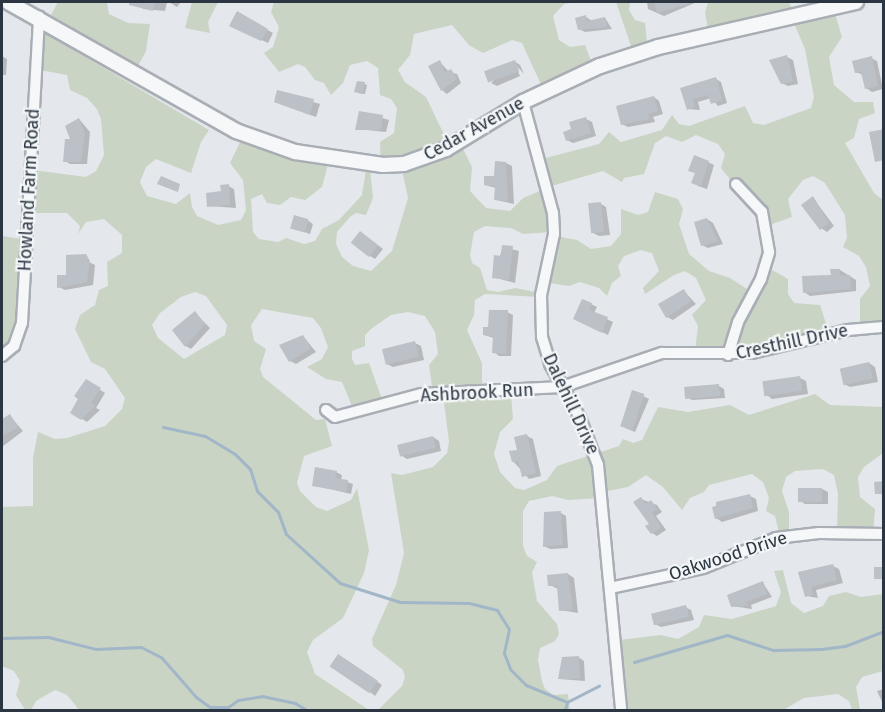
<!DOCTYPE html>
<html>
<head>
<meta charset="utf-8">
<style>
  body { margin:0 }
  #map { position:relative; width:885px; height:712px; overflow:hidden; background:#e4e7eb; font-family:"Fira Sans",sans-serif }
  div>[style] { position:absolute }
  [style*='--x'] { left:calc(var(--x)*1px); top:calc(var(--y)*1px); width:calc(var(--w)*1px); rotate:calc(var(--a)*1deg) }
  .green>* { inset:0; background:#cad4c5 }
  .shadow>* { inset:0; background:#0003 }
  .stream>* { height:3px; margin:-1.5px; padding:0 1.5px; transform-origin:1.5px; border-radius:1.5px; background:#a1b7c8 }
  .building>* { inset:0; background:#bbc1c7; transform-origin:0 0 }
  .roads { filter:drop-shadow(2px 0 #a9aeb5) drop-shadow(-2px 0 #a9aeb5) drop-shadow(0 2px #a9aeb5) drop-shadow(0 -2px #a9aeb5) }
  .minor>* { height:10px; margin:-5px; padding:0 5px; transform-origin:5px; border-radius:5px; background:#f6f7f9 }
  .tertiary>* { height:14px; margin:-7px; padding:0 7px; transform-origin:7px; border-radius:7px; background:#f6f7f9 }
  span { translate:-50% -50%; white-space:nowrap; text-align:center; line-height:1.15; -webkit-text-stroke:4.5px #f3f6f8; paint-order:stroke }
  .street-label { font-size:18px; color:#2c3642 }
  .frame { position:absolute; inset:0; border:3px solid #2c3642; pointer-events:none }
</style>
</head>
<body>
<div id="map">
  <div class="green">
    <div style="clip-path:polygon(58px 2px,107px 2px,109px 14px,128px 23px,150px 24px,146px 51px,138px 66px,51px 15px)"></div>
    <div style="clip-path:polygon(192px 2px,218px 2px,208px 22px,210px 33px,185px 28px)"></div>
    <div style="clip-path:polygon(evenodd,274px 2px,576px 2px,564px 4px,553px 16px,559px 40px,570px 47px,585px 45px,595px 71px,544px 91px,522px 43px,512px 40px,483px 53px,469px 45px,452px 25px,414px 34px,410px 55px,398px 70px,405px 82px,426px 97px,451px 149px,461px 145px,472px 167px,470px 191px,486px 208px,510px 211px,523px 198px,547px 188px,542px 159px,599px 144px,609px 132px,621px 142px,662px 130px,672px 115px,679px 124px,689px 126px,745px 106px,753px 123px,764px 125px,811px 108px,814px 97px,805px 49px,794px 23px,710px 39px,705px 13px,708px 2px,789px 2px,797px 21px,834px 10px,842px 37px,829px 57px,834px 85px,854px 102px,873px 102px,875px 113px,859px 119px,854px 138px,845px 143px,874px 193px,883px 200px,883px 327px,860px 325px,860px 299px,870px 286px,866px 267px,859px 256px,843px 247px,847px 238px,845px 215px,825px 183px,813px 176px,803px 180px,788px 199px,792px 217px,767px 226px,721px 168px,725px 154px,718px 144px,696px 135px,682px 142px,666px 136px,655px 143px,644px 174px,624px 178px,622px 182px,603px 171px,548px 187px,555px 198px,552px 232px,523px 234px,511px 228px,485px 226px,474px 232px,470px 255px,472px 263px,480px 268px,487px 290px,498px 292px,515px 288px,540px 293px,540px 297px,485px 294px,475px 300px,474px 315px,467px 330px,482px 363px,482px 391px,511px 394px,513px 419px,500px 432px,494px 454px,500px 472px,515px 488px,524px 490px,547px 480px,557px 466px,619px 446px,623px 439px,633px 443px,642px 440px,658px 407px,688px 412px,730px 405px,749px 415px,815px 394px,830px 405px,883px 407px,883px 453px,864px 467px,858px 477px,860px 497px,875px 509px,873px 536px,837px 531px,838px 494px,834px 475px,823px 469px,795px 471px,786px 477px,782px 491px,789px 512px,789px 540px,781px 540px,775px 516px,766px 511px,769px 498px,763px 482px,752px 474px,709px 485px,704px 492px,690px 498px,682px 510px,663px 487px,646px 475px,628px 487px,603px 492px,602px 498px,568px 500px,552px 496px,529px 501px,523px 511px,523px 546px,527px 556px,537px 562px,532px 572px,537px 601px,557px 624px,559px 634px,555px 641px,540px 648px,538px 660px,542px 681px,545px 689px,553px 695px,568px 694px,570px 710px,378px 710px,402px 686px,405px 677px,403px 670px,373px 646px,372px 639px,396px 585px,404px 553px,391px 473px,402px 475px,433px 467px,447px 453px,449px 442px,443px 394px,433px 393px,429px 365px,438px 354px,435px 332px,425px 316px,408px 312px,391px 315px,371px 329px,365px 335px,365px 346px,352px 351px,352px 359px,355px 365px,369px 363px,383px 402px,354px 411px,342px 382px,326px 379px,307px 367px,322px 359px,328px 347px,321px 328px,313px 318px,262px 309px,251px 325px,254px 341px,266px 349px,260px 369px,263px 377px,316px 420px,325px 419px,332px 446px,304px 456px,297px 483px,300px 491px,316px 507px,327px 511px,351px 500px,357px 488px,369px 550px,364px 573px,343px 618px,313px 640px,307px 652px,315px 674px,369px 710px,79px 710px,67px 695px,55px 690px,36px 701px,31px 710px,25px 710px,16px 695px,20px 681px,14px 671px,2px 666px,2px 507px,33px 506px,33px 458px,38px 432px,55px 439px,67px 438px,105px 426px,122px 409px,125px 398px,105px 369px,91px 362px,75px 329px,80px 315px,95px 305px,99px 290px,108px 286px,107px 262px,122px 253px,122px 235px,104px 219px,86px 222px,78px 234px,80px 226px,67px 213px,31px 213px,33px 170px,86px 177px,96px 171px,104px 155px,101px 119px,97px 109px,87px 98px,70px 90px,67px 75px,40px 70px,43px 32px,209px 130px,201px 142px,191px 173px,156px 159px,146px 167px,140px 182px,147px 196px,176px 204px,190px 193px,192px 207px,197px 216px,218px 225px,241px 220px,246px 210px,243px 180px,230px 163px,243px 136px,328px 164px,322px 187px,305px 200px,291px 197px,280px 205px,267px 203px,262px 194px,251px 199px,253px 232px,259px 239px,278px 242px,286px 238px,304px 244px,315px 241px,322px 229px,339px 220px,362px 195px,366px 170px,370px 169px,373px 198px,366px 215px,356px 213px,350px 217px,337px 232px,336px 244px,342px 257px,353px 266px,371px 271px,392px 251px,408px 198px,402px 170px,381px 169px,380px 142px,394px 133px,397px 108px,391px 99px,380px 95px,378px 68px,367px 61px,350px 65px,343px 83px,331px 95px,324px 83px,315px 80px,305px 67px,298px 64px,279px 72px,264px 53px,273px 47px,279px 27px,271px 12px,274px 2px,195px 292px,206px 296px,227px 325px,225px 335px,184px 359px,158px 338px,152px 325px,160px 313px,181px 297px,195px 292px)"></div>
    <div style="clip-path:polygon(616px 2px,630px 2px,629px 10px,635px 20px,645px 23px,648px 52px,634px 55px)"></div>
    <div style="clip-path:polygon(655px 192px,678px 199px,683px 209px,679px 224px,689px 254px,709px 271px,730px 278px,750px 291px,767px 267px,788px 279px,788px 294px,794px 303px,820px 305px,829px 333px,770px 349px,695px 352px,698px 326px,692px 315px,706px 300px,696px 278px,685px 271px,674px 275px,645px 294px,643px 288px,659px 271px,652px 253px,641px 250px,624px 256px,618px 266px,621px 276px,612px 283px,607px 296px,599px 288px,580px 282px,569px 286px,543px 282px,556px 236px,577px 240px,591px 249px,611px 246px,621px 234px,621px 209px,638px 215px,648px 212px)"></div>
    <div style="clip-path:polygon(2px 236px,27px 240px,21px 330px,2px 360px)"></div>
    <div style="clip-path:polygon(783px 570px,791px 603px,804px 613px,823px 606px,829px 596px,846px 592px,861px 597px,883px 594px,883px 671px,862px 677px,856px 687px,860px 710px,852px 710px,849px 701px,838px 694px,804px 698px,783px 710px,623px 710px,619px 640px,661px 635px,678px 639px,699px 627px,704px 615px,732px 619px,776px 606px,781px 592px,774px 571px)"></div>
  </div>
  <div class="shadow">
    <div style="clip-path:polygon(139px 2px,167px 2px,165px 11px,144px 9px,138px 6px)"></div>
    <div style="clip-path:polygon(169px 2px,181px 2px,177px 7px)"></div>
    <div style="clip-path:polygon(647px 2px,697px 2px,664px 16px,648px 9px)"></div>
    <div style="clip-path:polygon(238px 13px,273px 33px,268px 43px,236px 28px)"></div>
    <div style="clip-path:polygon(586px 17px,592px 21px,605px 18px,612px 29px,585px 32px,579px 29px)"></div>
    <div style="clip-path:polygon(2px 56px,7px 59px,6px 75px,2px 75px)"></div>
    <div style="clip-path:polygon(787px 57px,793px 60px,798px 84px,788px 86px,782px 83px)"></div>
    <div style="clip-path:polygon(871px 58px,877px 61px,883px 89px,872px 92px,866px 88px,863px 75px,856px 72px)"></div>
    <div style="clip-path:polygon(514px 61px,520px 65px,524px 74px,515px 64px,520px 76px,497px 86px,491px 83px)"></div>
    <div style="clip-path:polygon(440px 62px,449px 72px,457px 74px,461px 83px,447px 94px,442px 90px)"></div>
    <div style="clip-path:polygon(716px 79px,721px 82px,727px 103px,718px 106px,711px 98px,698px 102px,700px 110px,688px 109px,682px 89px)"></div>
    <div style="clip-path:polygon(358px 82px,367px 85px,365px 94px,358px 93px)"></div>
    <div style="clip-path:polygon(278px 92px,320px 104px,316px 117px,275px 102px)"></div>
    <div style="clip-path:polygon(654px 97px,659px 101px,663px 114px,653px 117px,655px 122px,628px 127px,622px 124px)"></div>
    <div style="clip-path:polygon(360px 112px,389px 120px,386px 132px,357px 129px)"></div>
    <div style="clip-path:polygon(79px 119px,90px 132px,87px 164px,70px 164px,65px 161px)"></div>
    <div style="clip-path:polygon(586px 119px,592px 122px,596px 136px,573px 143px,567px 140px)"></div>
    <div style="clip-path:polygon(708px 162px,714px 165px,707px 189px,698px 186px,696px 174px,690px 170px)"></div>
    <div style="clip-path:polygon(506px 163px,512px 166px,514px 204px,496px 200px,496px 188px,485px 185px)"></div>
    <div style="clip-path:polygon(228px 186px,234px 189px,236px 208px,209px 206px)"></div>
    <div style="clip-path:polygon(813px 198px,834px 226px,827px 232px,821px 228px)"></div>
    <div style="clip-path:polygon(601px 204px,606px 207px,610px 235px,599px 236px,593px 233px)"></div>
    <div style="clip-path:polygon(707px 219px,713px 223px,723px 244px,708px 248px,702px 245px)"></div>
    <div style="clip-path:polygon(307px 220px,313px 224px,310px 234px,292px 228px)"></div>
    <div style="clip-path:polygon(366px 236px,383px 249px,375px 259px,370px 256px)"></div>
    <div style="clip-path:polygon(503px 247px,519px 251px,515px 283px,493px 277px)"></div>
    <div style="clip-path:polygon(89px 262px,95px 265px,93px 285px,65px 290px,59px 287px)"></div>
    <div style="clip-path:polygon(840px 270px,856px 280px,856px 291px,810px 296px,804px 292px)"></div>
    <div style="clip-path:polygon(684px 291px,696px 304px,673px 320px,667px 317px)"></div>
    <div style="clip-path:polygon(591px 304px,597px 307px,594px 313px,613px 322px,608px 335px,581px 321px)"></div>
    <div style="clip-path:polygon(507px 312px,513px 315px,511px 356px,499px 356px,494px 352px,494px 338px,484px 335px)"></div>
    <div style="clip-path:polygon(195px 313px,210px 328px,191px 349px,186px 346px)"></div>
    <div style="clip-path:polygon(303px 336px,316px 352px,296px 364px,290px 361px)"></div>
    <div style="clip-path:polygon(415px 343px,421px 346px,424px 360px,393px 367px,387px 364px)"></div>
    <div style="clip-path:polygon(869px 363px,875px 367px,878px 382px,850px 387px,844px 384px)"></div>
    <div style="clip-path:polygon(800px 378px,806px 381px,808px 394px,772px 399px,767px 395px)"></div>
    <div style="clip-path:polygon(86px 381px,105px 393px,96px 408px,100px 410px,87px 422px,72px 413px)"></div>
    <div style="clip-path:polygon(719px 386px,724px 389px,725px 398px,692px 400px,687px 397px)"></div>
    <div style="clip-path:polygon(643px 396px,649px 399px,635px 432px,625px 428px)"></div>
    <div style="clip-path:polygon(10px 416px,23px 431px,2px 447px,2px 420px)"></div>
    <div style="clip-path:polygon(527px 436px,533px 439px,541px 476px,529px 479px,513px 461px)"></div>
    <div style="clip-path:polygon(433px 437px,439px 441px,441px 451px,407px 459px,402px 456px)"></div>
    <div style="clip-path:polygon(336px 472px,342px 475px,341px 480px,353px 484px,351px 494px,313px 485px)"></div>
    <div style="clip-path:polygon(800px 489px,822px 489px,828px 492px,828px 504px,805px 504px,800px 501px)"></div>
    <div style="clip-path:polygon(750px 496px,756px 499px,758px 511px,722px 522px,716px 518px,718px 507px)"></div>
    <div style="clip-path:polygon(641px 499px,657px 505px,662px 512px,656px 516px,666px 530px,657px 536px,652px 533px)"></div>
    <div style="clip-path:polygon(561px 513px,566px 516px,568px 548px,550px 549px,544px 546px)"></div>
    <div style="clip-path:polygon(833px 566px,839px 569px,843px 583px,816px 590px,818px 598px,807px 596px,800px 573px)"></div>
    <div style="clip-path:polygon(568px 574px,574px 578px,578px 613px,560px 610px,558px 589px,550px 585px)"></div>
    <div style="clip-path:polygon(763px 583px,772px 597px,751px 605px,752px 609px,732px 606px)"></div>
    <div style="clip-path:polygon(685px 607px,691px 610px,694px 620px,661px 627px,655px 624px)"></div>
    <div style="clip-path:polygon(578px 657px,584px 661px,585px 681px,559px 679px)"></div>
    <div style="clip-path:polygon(345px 659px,382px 685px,375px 696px,370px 692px)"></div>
    <div style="clip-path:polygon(884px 689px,884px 706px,877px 691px)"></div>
  </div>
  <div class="stream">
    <div style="--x:163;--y:427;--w:43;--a:12.1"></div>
    <div style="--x:205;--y:436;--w:35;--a:31"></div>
    <div style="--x:235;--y:454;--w:21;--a:45"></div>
    <div style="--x:250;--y:469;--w:23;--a:72"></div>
    <div style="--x:257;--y:491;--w:30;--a:45"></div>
    <div style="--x:278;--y:512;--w:23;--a:70"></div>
    <div style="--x:286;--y:534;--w:73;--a:42.2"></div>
    <div style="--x:340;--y:583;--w:63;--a:17.6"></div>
    <div style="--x:400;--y:602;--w:69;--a:0.8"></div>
    <div style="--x:469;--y:603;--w:29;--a:14"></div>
    <div style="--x:497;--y:610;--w:22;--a:58"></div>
    <div style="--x:509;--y:629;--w:25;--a:102"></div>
    <div style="--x:504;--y:653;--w:17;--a:69"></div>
    <div style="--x:510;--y:669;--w:23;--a:45"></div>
    <div style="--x:526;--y:685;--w:44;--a:22.5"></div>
    <div style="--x:2;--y:638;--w:46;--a:-1.2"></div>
    <div style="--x:48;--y:637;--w:49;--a:14"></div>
    <div style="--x:96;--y:649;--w:45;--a:-2.5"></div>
    <div style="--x:141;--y:647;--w:22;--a:27"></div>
    <div style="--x:161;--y:657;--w:53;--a:48.8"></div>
    <div style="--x:196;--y:697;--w:17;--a:36"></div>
    <div style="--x:210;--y:707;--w:18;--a:0"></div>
    <div style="--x:228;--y:707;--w:12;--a:-35"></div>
    <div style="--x:238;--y:700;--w:24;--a:-9"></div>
    <div style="--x:262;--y:696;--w:34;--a:12"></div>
    <div style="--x:295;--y:703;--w:13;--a:32"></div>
    <div style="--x:634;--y:662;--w:97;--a:-16.2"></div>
    <div style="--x:727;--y:635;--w:48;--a:18.1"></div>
    <div style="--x:773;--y:650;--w:48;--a:-1.2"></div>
    <div style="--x:821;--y:649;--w:24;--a:-7"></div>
    <div style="--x:845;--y:646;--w:42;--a:-21"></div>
    <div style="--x:565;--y:710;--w:8;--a:-76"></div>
    <div style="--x:567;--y:702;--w:36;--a:-27"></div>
  </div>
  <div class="building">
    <div style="clip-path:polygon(129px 2px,155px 2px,153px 11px,129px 5px)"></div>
    <div style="clip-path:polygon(654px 2px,690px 2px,690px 4px,657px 13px)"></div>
    <div style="clip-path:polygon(237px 11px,268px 29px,261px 41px,229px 26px)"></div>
    <div style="clip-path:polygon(586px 15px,587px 21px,605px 17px,607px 27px,578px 30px,575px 18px)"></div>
    <div style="clip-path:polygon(787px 55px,793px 81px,781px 84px,769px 60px)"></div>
    <div style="clip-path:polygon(872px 56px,878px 86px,865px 89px,861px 72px,855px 73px,852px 61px)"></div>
    <div style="clip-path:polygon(440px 60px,445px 72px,451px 69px,457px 79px,441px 91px,428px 66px)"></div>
    <div style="left:515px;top:60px;width:12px;height:33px;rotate:70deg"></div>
    <div style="clip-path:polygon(716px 77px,722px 100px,711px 104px,708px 95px,693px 99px,695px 107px,687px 110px,680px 88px)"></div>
    <div style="clip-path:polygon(357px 81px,365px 82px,363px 94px,354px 92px)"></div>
    <div style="clip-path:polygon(277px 90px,314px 99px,310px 115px,274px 102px)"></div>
    <div style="clip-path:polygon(654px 96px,658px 111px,648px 114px,650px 119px,621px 125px,616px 106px)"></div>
    <div style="clip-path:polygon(359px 111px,383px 115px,381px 130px,355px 130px)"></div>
    <div style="clip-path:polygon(586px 117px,591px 133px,566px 141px,563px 132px,571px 129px,569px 122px)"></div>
    <div style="clip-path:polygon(79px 118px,85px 134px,81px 162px,63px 162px,65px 139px,70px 139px,65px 126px)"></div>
    <div style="clip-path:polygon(884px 129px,884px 160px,875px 162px,869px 132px)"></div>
    <div style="clip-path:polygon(694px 155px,709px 161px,701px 187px,691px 183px,695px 173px,688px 171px)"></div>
    <div style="clip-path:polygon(495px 161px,506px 162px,508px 201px,494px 200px,495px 186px,484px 185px,484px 176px,494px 176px)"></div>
    <div style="clip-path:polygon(161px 176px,180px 184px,178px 192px,157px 184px)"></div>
    <div style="clip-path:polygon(229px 184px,230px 205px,207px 207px,206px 193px,221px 191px,220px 185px)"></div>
    <div style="clip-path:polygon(813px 196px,829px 223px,820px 230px,801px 205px)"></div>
    <div style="left:601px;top:202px;width:30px;height:13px;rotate:84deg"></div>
    <div style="left:294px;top:215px;width:15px;height:14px;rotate:16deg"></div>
    <div style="clip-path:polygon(707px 218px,718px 241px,701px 246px,694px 222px)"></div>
    <div style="left:360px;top:231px;width:23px;height:15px;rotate:38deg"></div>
    <div style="clip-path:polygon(502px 245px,513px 246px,509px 280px,492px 278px,494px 255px,501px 256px)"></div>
    <div style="clip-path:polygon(86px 254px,90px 261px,87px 282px,57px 288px,57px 275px,66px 275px,66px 255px)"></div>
    <div style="clip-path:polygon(830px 269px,840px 269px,840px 275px,850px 275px,851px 289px,803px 293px,802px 276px,831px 275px)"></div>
    <div style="clip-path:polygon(684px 289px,691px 301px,666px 318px,658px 304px)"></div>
    <div style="clip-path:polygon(582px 299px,592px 303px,589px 310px,608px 317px,602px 333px,573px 319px)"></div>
    <div style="clip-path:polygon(489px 310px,508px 310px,506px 354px,492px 353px,493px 336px,483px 335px,483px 327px,488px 327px)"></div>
    <div style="clip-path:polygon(195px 311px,205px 324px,185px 347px,172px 330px)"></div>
    <div style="clip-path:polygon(303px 335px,311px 348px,289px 362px,279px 345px)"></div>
    <div style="left:415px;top:341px;width:16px;height:34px;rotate:76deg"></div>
    <div style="left:869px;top:362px;width:17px;height:30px;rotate:77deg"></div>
    <div style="left:800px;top:376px;width:15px;height:38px;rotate:82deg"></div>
    <div style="clip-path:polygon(86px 379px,101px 388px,91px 403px,95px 406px,81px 420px,70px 413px,78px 399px,74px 396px)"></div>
    <div style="left:719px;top:384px;width:12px;height:35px;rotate:85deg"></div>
    <div style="left:632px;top:390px;width:13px;height:38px;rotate:18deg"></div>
    <div style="clip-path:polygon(10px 414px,18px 427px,2px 437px,2px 419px)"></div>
    <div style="clip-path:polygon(527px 434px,536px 473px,522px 477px,518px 461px,512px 462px,509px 451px,517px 450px,514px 437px)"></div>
    <div style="left:433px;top:436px;width:12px;height:37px;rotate:76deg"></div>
    <div style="clip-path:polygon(315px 467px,337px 471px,335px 478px,348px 480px,346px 492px,312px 486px)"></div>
    <div style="clip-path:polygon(884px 481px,884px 494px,875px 494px,874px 482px)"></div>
    <div style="left:798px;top:488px;width:24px;height:14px"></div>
    <div style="clip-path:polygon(750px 494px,753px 508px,715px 519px,712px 507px,716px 506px,716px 502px)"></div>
    <div style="clip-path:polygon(641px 497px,646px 504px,651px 500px,657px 509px,652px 513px,661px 527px,651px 534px,645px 526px,649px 524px,633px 502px)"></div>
    <div style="clip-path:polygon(561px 511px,563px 545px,543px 547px,544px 512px)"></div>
    <div style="clip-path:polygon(833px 564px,837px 580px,811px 587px,813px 595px,805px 597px,798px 572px)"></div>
    <div style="left:884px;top:567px;width:12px;height:10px;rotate:90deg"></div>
    <div style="clip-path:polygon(568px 573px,573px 610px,559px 611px,557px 586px,548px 586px,547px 575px)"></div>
    <div style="clip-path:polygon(763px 581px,767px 594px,746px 602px,748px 606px,731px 607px,727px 595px)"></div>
    <div style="left:686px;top:605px;width:12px;height:36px;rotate:76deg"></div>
    <div style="left:338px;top:654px;width:48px;height:15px;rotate:34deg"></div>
    <div style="clip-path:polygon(579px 656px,580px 679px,558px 679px,562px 657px)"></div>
  </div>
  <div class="roads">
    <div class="minor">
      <div style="--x:523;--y:102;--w:115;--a:74.9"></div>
      <div style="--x:553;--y:213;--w:21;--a:87"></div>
      <div style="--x:554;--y:234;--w:62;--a:102"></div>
      <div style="--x:541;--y:295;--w:42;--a:88.6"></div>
      <div style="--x:542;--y:337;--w:28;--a:73"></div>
      <div style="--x:550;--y:364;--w:62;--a:60.9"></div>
      <div style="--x:580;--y:418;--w:50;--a:69"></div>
      <div style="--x:598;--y:465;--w:246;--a:84.6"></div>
      <div style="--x:728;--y:355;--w:34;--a:-73"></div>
      <div style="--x:738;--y:322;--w:49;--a:-61.9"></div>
      <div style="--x:761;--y:279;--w:28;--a:-73"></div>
      <div style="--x:769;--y:252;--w:41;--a:-99.9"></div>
      <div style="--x:762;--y:212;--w:38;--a:-133"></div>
      <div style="--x:2;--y:356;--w:16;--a:-40"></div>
      <div style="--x:14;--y:346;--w:24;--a:-71"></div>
      <div style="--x:22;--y:323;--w:307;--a:-86.8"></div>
      <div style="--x:326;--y:410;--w:11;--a:38"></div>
      <div style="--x:335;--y:417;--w:89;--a:-15"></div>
      <div style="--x:421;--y:394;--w:141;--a:-2.8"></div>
      <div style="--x:562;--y:387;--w:106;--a:-18.8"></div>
      <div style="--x:662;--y:353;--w:90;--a:0"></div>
      <div style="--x:752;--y:353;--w:99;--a:-13.5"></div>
      <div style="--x:848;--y:330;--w:36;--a:-5"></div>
      <div style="--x:610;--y:588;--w:95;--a:-12.1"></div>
      <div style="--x:703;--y:568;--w:79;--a:-22.3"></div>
      <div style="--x:776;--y:538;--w:43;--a:-6.6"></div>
      <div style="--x:819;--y:533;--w:65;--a:0.9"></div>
    </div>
    <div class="tertiary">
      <div style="--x:8;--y:2;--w:262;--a:29.5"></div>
      <div style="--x:236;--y:131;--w:63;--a:19.6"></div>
      <div style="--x:295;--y:152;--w:89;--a:8.4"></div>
      <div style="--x:383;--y:165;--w:21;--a:-3"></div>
      <div style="--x:404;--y:164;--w:45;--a:-19.7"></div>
      <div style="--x:446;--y:149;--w:90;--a:-31.4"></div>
      <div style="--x:523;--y:102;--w:85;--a:-25.1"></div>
      <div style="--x:600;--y:66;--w:61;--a:-18.1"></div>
      <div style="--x:658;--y:47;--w:203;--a:-12.8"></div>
    </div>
  </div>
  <div class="street-label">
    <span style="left:474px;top:129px;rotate:-29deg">Cedar Avenue</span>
    <span style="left:29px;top:190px;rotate:-87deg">Howland Farm Road</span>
    <span style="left:792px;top:342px;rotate:-12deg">Cresthill Drive</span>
    <span style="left:477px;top:393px;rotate:-3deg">Ashbrook Run</span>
    <span style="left:571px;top:404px;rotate:65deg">Dalehill Drive</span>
    <span style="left:728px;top:556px;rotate:-18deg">Oakwood Drive</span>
  </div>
  <div class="frame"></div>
</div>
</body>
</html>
